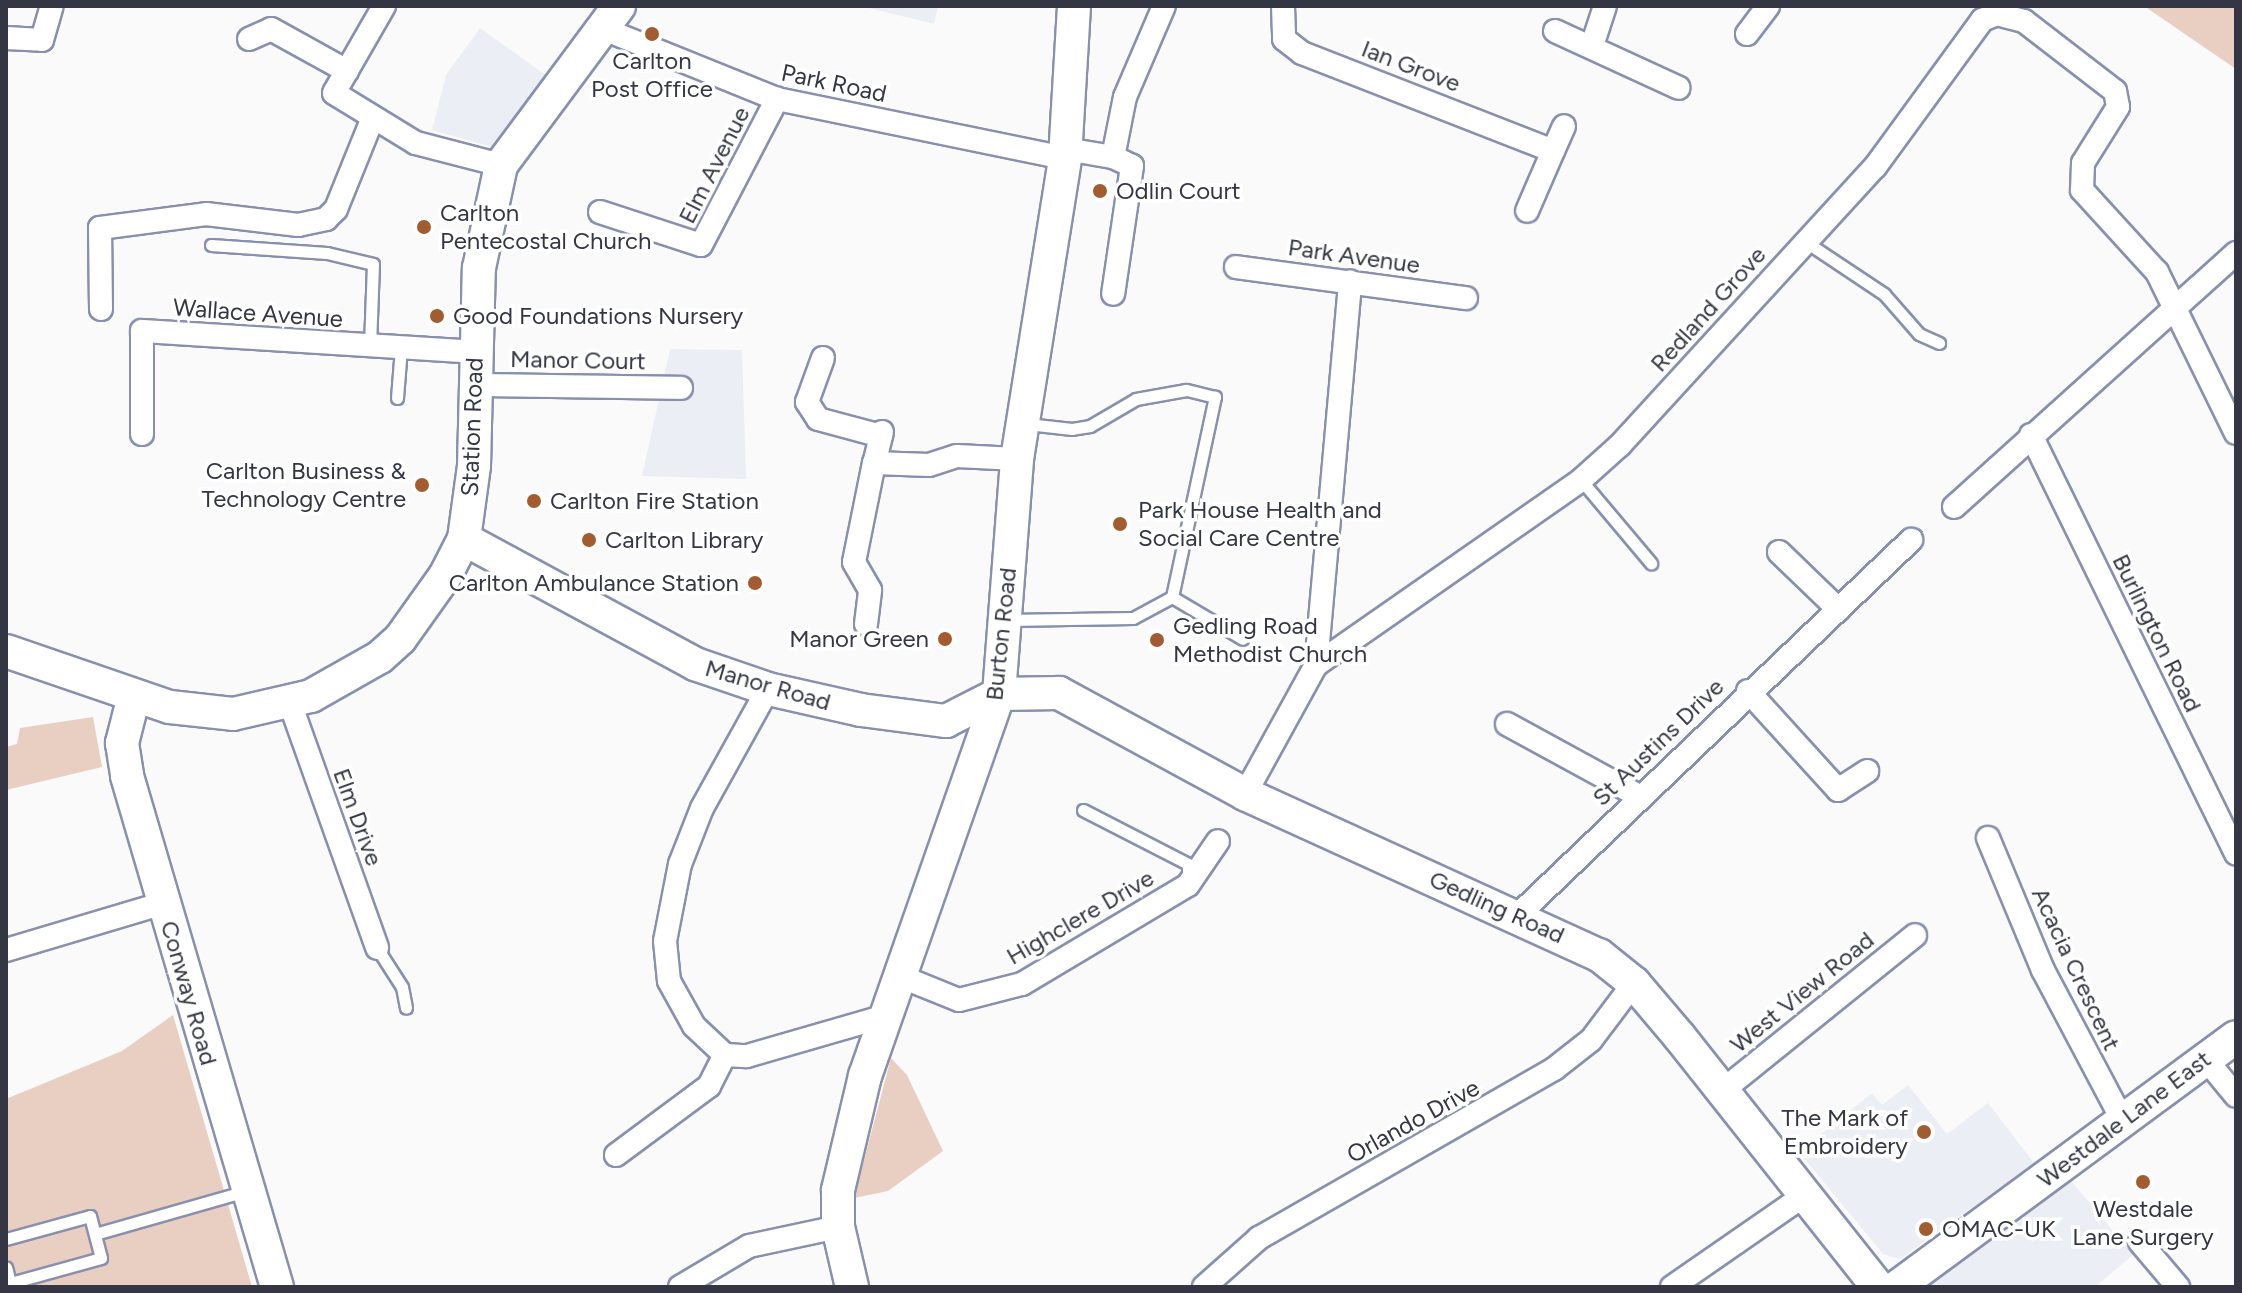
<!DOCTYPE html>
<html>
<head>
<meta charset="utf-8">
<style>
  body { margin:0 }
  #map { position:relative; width:2242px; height:1293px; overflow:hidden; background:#fafafa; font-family:Figtree,sans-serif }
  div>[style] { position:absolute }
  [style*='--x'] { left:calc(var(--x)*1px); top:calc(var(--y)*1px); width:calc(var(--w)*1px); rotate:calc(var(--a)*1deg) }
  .built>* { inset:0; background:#eceef6 }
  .green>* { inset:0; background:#e8cfc1 }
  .roads { filter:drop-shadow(2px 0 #8990ae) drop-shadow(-2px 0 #8990ae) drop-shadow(0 2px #8990ae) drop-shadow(0 -2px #8990ae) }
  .lane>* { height:11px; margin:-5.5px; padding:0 5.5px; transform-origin:5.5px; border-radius:5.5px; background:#fff }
  .street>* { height:22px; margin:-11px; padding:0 11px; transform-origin:11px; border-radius:11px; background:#fff }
  .secondary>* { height:32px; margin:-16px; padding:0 16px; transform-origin:16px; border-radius:16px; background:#fff }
  .dots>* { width:22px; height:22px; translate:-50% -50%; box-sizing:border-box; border:4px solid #fff; border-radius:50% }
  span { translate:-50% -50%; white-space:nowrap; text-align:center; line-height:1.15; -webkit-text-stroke:7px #fff; paint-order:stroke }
  .poi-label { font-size:24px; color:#343743 }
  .left { translate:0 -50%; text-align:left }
  .right { translate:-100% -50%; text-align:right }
  .street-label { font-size:24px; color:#343743 }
  .frame { position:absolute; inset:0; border:8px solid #343743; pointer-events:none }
</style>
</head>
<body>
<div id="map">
  <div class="built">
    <div style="clip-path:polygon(861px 6px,938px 6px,934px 24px)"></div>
    <div style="clip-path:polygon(480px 28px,551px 79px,499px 149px,432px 130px,446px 75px)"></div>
    <div style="clip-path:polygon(670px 349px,742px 350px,746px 479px,642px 476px)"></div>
    <div style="clip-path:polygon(1908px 1085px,1947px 1134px,1988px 1103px,2034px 1163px,1900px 1259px,1883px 1254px,1799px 1152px,1872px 1093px,1882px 1105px)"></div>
    <div style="clip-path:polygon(2067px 1176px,2133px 1255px,2095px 1287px,1924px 1287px)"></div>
  </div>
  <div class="green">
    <div style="clip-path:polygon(2144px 6px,2236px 6px,2236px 69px)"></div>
    <div style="clip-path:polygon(93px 717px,102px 767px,6px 790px,6px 747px,17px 744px,20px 728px)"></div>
    <div style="clip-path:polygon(173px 1015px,252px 1287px,6px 1287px,6px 1099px,122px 1051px)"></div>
    <div style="clip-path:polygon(891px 1058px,907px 1075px,943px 1151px,888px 1191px,854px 1198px)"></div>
  </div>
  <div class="roads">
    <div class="lane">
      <div style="--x:1806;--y:242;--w:94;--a:33.7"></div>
      <div style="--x:1884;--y:294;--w:53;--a:48.8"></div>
      <div style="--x:1919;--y:334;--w:22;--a:24"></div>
      <div style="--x:211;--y:245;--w:116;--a:3.9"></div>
      <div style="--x:327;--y:253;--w:47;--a:13.4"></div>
      <div style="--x:373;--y:264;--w:82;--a:92.1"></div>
      <div style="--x:397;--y:398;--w:51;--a:-85.5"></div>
      <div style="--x:1581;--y:480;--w:109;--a:49.9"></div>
      <div style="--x:1172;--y:597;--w:82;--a:30.6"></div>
      <div style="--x:1006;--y:620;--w:127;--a:-0.9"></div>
      <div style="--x:1133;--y:618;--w:44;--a:-28.3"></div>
      <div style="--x:1172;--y:597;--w:205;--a:-77.9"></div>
      <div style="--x:1215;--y:397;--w:30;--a:-166"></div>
      <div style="--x:1186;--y:390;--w:51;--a:169.8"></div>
      <div style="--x:1136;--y:399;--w:53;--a:149.6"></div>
      <div style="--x:1090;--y:426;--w:18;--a:171"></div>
      <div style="--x:1072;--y:429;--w:45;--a:-173.7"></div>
      <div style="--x:1083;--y:810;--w:118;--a:27.2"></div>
      <div style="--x:1188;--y:864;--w:17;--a:90"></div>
      <div style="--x:377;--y:948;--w:46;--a:57.3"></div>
      <div style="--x:402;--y:987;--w:21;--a:79"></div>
      <div style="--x:95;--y:1234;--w:157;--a:-15.9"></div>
      <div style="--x:6;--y:1239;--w:87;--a:-15.3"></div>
      <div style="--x:90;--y:1216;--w:43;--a:75.3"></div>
      <div style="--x:101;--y:1258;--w:94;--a:164.6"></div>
      <div style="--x:10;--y:1283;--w:16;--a:-104"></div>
    </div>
    <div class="street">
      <div style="--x:384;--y:6;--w:100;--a:119.9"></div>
      <div style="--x:334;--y:93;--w:96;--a:31.4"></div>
      <div style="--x:416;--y:143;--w:88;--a:14.5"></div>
      <div style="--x:1283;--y:6;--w:33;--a:88"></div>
      <div style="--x:1284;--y:39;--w:23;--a:38"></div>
      <div style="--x:1302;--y:53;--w:269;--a:21.3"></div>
      <div style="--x:1553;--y:151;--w:65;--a:113.4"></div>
      <div style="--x:601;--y:28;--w:190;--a:22"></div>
      <div style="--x:777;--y:99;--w:294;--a:11.6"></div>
      <div style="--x:1555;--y:31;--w:136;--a:24.7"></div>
      <div style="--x:1747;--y:34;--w:35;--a:-53"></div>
      <div style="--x:6;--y:38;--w:36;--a:3"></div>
      <div style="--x:42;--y:40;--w:35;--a:-74"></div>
      <div style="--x:249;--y:39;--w:24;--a:-24"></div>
      <div style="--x:271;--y:29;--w:87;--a:28.9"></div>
      <div style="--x:1592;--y:46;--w:42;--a:-72"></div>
      <div style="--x:1066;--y:149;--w:48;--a:9.7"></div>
      <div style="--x:1113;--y:157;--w:61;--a:-78.7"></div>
      <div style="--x:1125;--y:97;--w:99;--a:-66.8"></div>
      <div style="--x:1553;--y:151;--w:27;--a:-66"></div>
      <div style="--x:1113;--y:157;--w:21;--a:25"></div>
      <div style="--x:1132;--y:166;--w:129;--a:98.4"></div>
      <div style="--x:600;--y:212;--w:106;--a:18.1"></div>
      <div style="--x:701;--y:245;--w:165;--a:-62.5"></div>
      <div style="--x:1236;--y:267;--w:232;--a:7.7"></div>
      <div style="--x:101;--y:309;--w:81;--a:-90.7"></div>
      <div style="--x:100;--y:228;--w:107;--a:-7.5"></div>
      <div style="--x:206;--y:214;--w:93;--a:6.8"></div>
      <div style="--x:298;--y:225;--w:29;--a:-12"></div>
      <div style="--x:326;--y:219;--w:14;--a:-45"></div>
      <div style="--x:336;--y:209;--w:96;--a:-68"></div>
      <div style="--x:823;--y:358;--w:47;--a:110"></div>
      <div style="--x:807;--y:402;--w:20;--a:57"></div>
      <div style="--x:818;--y:419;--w:65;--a:15.1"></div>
      <div style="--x:474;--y:385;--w:207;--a:0.8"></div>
      <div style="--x:882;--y:432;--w:32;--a:104"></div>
      <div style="--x:874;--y:463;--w:55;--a:2.1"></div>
      <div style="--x:929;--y:465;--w:29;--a:-18"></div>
      <div style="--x:957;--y:456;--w:60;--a:2.9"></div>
      <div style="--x:142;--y:434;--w:103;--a:-90"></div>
      <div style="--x:142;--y:331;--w:333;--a:3.6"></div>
      <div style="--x:2031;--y:435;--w:466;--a:63.9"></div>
      <div style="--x:1954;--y:507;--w:380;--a:-42"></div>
      <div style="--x:1779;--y:552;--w:83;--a:44"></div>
      <div style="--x:866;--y:624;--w:34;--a:-83"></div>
      <div style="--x:870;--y:590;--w:32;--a:-120"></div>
      <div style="--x:854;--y:562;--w:101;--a:-78.6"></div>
      <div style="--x:1316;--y:665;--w:385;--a:-84.9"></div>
      <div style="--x:768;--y:689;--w:136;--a:119"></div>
      <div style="--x:702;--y:808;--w:60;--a:111.4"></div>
      <div style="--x:680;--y:864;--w:78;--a:101"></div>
      <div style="--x:665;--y:941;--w:40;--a:84.3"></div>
      <div style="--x:669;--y:981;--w:51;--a:60.9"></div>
      <div style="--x:694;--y:1026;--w:42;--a:43.1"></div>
      <div style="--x:725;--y:1055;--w:22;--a:3"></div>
      <div style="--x:747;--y:1056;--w:145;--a:-16.1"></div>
      <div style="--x:1748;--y:691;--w:134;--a:47.7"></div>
      <div style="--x:1838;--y:790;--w:35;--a:-33"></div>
      <div style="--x:290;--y:703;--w:260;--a:70.4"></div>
      <div style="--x:1507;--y:724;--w:150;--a:28.6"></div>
      <div style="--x:1245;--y:794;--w:147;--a:-61.2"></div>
      <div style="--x:1316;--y:665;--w:323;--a:-34.9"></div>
      <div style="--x:1581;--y:480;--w:52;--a:-41.9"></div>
      <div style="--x:1620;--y:445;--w:377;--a:-47.5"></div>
      <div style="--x:1875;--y:167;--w:182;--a:-53.9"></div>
      <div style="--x:1982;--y:20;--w:16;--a:-22"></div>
      <div style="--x:1997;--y:14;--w:28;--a:15"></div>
      <div style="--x:2024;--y:21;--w:115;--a:37.6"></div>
      <div style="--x:2115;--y:91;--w:16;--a:79"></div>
      <div style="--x:2118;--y:107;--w:66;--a:122"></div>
      <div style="--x:2083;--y:163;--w:27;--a:92"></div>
      <div style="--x:2082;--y:190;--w:111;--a:47.6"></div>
      <div style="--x:2157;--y:272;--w:179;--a:63.9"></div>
      <div style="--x:1988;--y:838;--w:143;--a:67.4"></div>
      <div style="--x:2043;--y:970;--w:169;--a:62.1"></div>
      <div style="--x:1517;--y:916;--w:545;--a:-43.66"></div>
      <div style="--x:6;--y:950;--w:165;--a:-16.6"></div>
      <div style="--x:902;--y:977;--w:61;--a:22"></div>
      <div style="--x:959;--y:1000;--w:65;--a:-14.3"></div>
      <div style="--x:1022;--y:984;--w:193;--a:-30.8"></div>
      <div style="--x:1188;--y:885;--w:53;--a:-55.7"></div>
      <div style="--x:2204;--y:1057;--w:50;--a:50.6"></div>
      <div style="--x:1722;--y:1091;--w:248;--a:-38.9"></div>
      <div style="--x:616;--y:1155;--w:116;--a:-36.6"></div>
      <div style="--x:709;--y:1086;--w:35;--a:-63"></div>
      <div style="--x:2140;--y:1242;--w:59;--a:49.8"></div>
      <div style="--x:680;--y:1287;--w:80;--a:-30.7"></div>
      <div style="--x:749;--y:1246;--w:91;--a:-12.1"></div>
      <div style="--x:1204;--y:1287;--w:74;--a:-41.7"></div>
      <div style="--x:1259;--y:1238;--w:340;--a:-29.8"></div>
      <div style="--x:1554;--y:1069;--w:47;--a:-38.1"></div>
      <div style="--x:1591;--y:1040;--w:71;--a:-53"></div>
      <div style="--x:1672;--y:1287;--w:162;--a:-34.7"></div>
    </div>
    <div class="secondary">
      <div style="--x:464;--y:539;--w:263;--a:28.4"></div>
      <div style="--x:695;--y:664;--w:77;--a:18.9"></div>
      <div style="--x:768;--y:689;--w:95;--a:12.7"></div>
      <div style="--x:861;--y:710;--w:86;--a:7.4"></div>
      <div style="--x:946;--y:721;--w:59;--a:-27"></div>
      <div style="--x:6;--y:651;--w:173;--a:18.9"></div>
      <div style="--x:170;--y:707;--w:63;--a:6.3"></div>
      <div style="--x:233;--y:714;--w:80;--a:-13"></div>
      <div style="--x:311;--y:696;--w:79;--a:-29.5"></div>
      <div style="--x:380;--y:657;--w:27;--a:-42"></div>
      <div style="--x:400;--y:639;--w:77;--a:-54.5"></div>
      <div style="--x:445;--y:576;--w:42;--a:-62.8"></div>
      <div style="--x:464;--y:539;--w:74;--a:-82.2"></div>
      <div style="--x:474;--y:466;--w:198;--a:-88.6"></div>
      <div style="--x:479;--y:268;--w:105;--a:-77.9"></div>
      <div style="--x:501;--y:165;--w:198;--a:-53.4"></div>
      <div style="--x:999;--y:694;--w:60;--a:-1"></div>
      <div style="--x:1059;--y:693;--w:212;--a:28.5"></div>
      <div style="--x:1245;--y:794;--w:389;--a:24.5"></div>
      <div style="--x:1599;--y:955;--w:45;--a:38.7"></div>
      <div style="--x:1634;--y:983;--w:70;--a:49.7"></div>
      <div style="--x:1679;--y:1036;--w:320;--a:51.6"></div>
      <div style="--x:134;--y:696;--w:49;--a:104.3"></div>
      <div style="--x:122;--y:743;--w:33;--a:81"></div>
      <div style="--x:127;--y:776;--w:533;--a:73.64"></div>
      <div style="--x:852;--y:1287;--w:62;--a:-103.1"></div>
      <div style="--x:838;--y:1227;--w:37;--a:-90"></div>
      <div style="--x:838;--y:1190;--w:117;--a:-76.7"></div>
      <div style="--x:865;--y:1076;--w:405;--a:-70.7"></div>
      <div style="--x:999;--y:694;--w:236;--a:-85.6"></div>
      <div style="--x:1017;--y:459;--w:305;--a:-80.9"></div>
      <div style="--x:1065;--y:158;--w:152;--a:-86.6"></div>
      <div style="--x:1897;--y:1287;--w:421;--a:-36.4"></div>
    </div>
  </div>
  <div class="dots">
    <div style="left:652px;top:34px;background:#a25c30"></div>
    <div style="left:1100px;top:191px;background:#a25c30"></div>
    <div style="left:424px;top:227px;background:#a25c30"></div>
    <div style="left:437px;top:316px;background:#a25c30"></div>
    <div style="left:422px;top:485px;background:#a25c30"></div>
    <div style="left:534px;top:501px;background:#a25c30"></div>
    <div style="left:1120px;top:524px;background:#a25c30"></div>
    <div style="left:589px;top:540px;background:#a25c30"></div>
    <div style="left:755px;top:583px;background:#a25c30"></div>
    <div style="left:945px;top:639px;background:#a25c30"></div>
    <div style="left:1157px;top:640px;background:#a25c30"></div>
    <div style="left:1924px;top:1132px;background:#a25c30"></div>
    <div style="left:2143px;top:1182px;background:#a25c30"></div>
    <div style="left:1926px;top:1229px;background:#a25c30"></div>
  </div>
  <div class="poi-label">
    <span style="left:652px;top:75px">Carlton<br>Post Office</span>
    <span class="left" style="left:1116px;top:191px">Odlin Court</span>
    <span class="left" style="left:440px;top:227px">Carlton<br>Pentecostal Church</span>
    <span class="left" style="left:453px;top:316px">Good Foundations Nursery</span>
    <span class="right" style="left:406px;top:485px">Carlton Business &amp;<br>Technology Centre</span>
    <span class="left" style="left:550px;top:501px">Carlton Fire Station</span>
    <span class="left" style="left:1138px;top:524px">Park House Health and<br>Social Care Centre</span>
    <span class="left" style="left:605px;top:540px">Carlton Library</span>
    <span class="right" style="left:739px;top:583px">Carlton Ambulance Station</span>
    <span class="left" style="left:1173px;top:640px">Gedling Road<br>Methodist Church</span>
    <span class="right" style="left:929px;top:639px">Manor Green</span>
    <span class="right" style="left:1908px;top:1132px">The Mark of<br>Embroidery</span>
    <span style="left:2143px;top:1223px">Westdale<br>Lane Surgery</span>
    <span class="left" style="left:1942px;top:1229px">OMAC-UK</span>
  </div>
  <div class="street-label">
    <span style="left:1411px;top:66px;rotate:21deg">Ian Grove</span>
    <span style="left:834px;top:83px;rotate:12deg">Park Road</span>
    <span style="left:714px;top:165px;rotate:-63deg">Elm Avenue</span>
    <span style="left:1354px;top:256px;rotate:8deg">Park Avenue</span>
    <span style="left:1708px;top:309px;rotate:-48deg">Redland Grove</span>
    <span style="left:258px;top:313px;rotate:4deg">Wallace Avenue</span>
    <span style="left:578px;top:360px;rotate:1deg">Manor Court</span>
    <span style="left:472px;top:427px;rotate:-88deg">Station Road</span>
    <span style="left:2157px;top:633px;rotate:64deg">Burlington Road</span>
    <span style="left:1001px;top:634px;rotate:-84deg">Burton Road</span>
    <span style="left:768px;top:685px;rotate:16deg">Manor Road</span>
    <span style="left:1658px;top:742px;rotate:-44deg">St Austins Drive</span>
    <span style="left:358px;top:817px;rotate:70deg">Elm Drive</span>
    <span style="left:1497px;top:907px;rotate:24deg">Gedling Road</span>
    <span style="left:1080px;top:917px;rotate:-30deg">Highclere Drive</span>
    <span style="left:2076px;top:969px;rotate:65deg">Acacia Crescent</span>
    <span style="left:1802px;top:992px;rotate:-39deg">West View Road</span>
    <span style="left:189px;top:993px;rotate:74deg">Conway Road</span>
    <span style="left:2124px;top:1119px;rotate:-37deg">Westdale Lane East</span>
    <span style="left:1413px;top:1121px;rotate:-29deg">Orlando Drive</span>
  </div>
  <div class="frame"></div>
</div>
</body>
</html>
